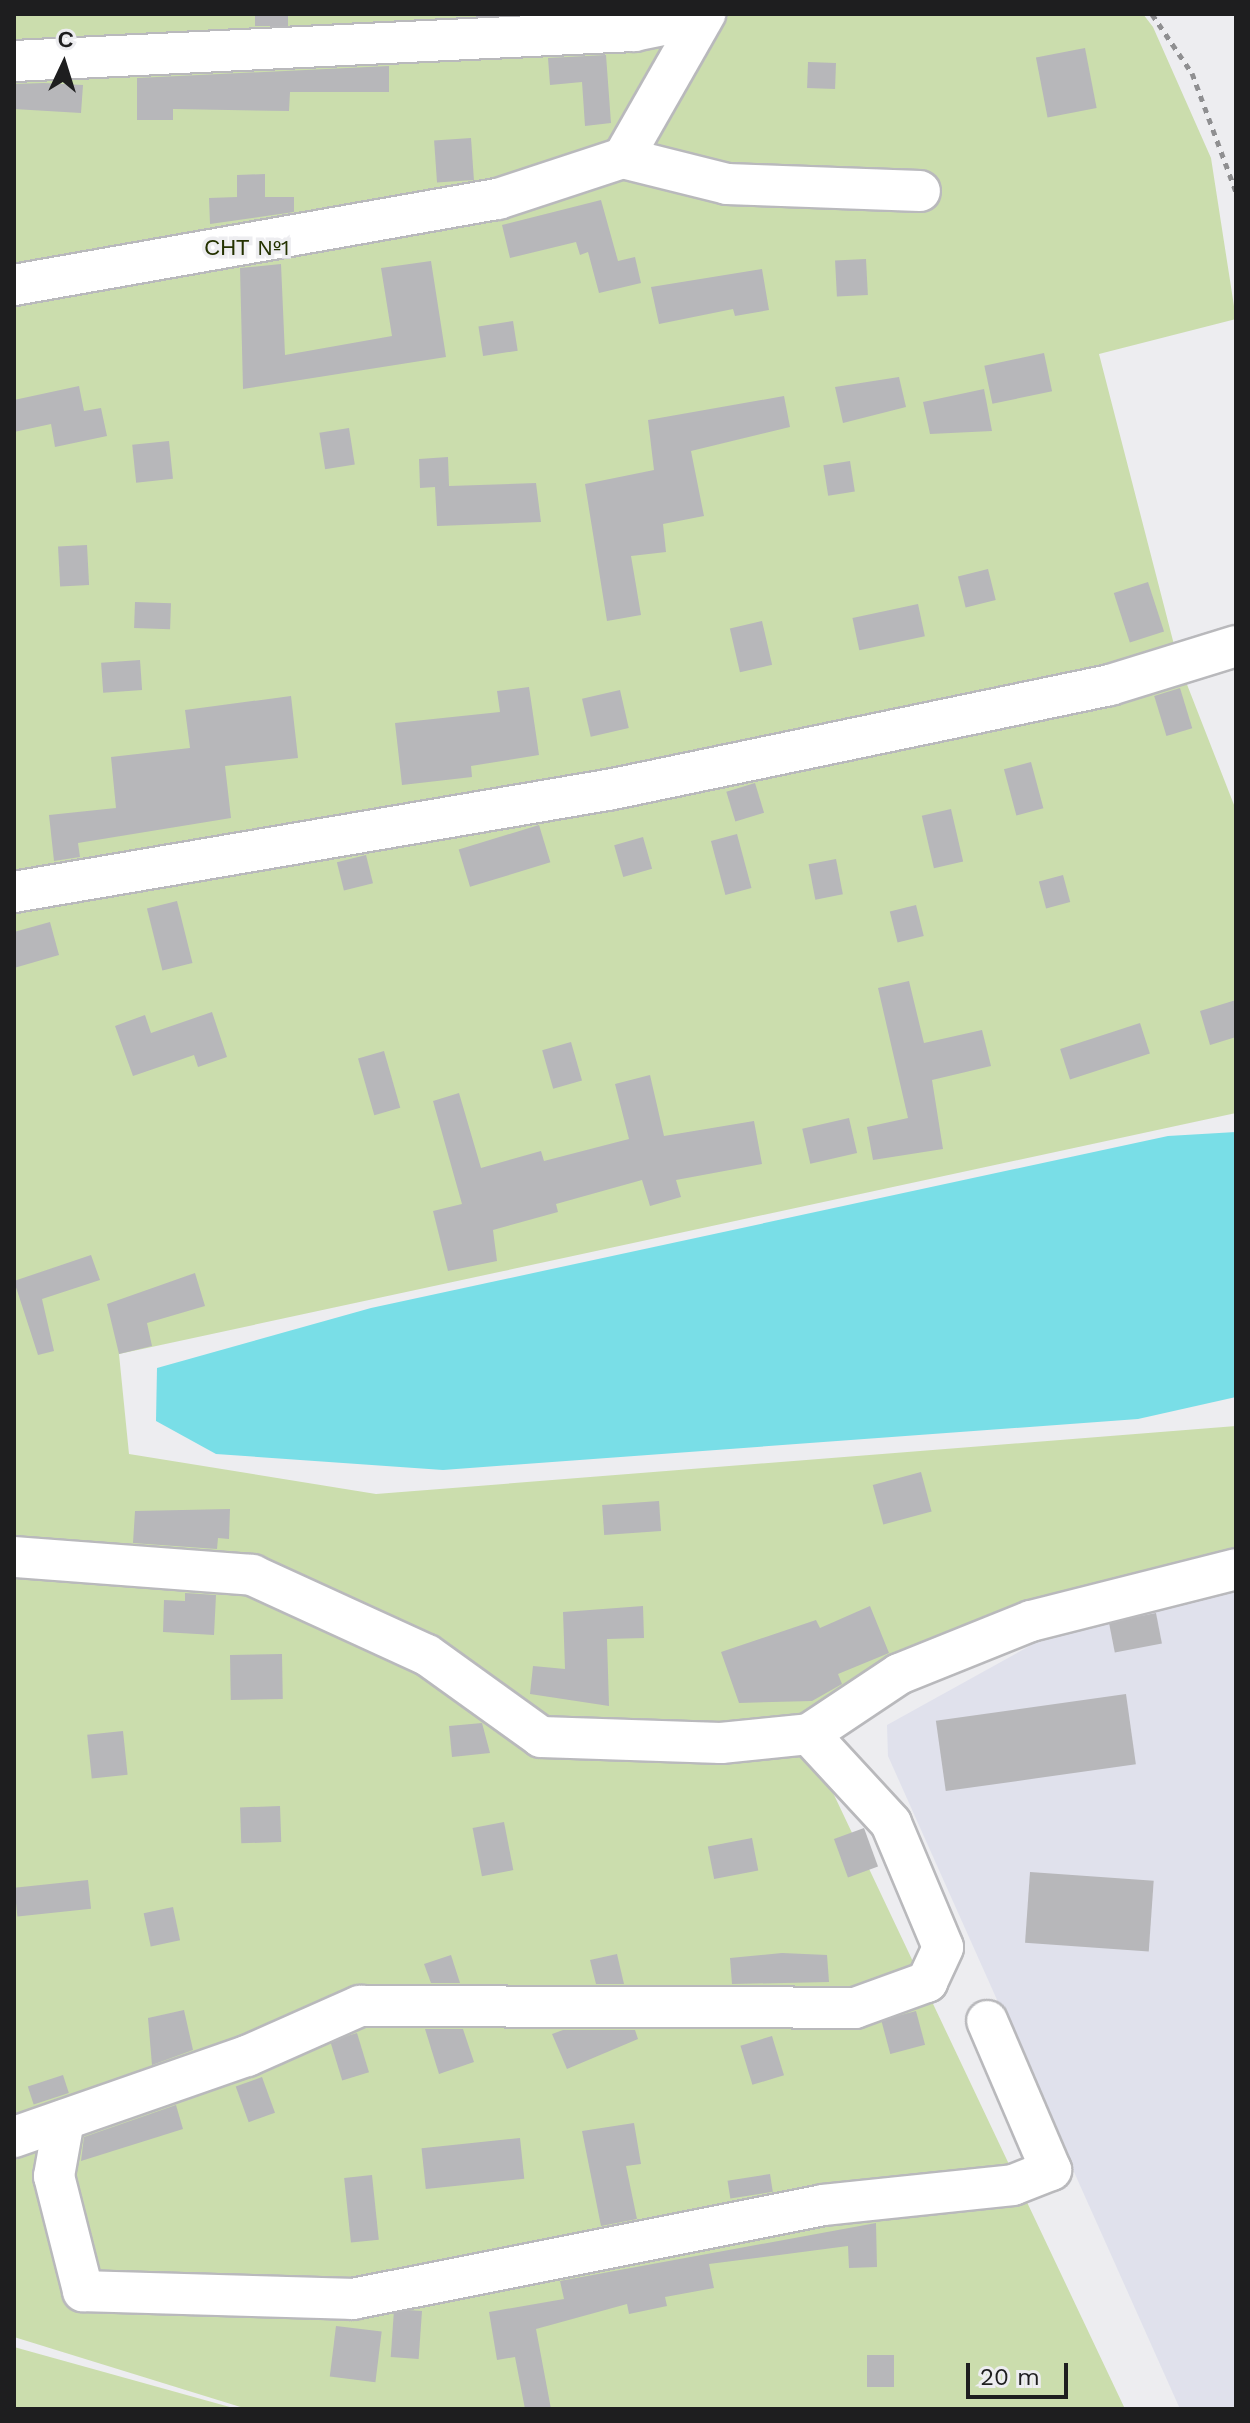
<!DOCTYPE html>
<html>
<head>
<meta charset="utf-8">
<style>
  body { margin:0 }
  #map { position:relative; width:1250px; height:2423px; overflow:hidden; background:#ededf0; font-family:"Work Sans",sans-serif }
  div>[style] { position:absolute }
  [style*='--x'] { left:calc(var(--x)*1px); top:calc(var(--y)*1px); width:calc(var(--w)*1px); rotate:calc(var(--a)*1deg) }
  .built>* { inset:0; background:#e0e1ec }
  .green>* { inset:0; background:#cbddad }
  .water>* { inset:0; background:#79dee7 }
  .building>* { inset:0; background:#b7b7ba; transform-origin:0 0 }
  .path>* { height:5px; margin-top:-2.5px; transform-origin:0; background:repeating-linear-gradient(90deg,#8f8f91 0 6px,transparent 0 12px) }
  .roads { filter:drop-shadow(2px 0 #b9b9bc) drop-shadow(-2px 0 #b9b9bc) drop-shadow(0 2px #b9b9bc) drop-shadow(0 -2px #b9b9bc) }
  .minor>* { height:40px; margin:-20px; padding:0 20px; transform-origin:20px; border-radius:20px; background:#fff }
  span { translate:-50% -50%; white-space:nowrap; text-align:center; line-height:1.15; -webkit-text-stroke:7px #ededf0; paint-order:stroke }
  .park-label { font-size:22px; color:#243200 }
  .frame { position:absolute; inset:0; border:16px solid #1e1e1f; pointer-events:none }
  .north { position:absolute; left:24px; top:24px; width:80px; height:80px; -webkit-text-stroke:6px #ededf0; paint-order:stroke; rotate:4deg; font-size:22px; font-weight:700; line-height:32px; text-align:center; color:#1e1e1f }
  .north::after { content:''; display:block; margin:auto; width:28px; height:36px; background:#1e1e1f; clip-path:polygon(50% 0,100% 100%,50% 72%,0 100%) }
  .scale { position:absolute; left:966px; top:2363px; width:102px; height:36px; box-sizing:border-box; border:4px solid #1e1e1f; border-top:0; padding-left:10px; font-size:24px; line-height:28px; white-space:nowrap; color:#1e1e1f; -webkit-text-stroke:6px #ededf0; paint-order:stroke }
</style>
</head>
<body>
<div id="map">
  <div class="built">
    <div style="clip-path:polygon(1236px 1589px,1236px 2409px,1180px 2409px,888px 1756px,887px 1725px,1035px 1643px)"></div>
  </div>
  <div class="green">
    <div style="clip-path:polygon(14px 14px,1143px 14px,1153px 27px,1211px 158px,1236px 319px,1099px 354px,1179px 664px,1236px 810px,1236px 1113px,119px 1354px,129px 1454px,376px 1494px,1236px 1426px,1236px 1556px,1005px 1623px,808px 1740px,1125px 2409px,247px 2409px,14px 2337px)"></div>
    <div style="clip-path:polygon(14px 2347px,237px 2409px,14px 2409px)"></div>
  </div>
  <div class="water">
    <div style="clip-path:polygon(1236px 1132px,1236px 1397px,1138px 1419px,443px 1470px,216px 1454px,156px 1421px,157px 1368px,371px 1308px,1168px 1136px)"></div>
  </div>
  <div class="building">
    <div style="left:255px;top:14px;width:33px;height:12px"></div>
    <div style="left:1085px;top:48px;width:61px;height:50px;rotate:79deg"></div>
    <div style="clip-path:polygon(606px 55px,611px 123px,585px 126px,582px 82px,550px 85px,548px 58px)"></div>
    <div style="left:808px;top:62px;width:28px;height:26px;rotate:2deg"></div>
    <div style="clip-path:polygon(389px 66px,389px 92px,290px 92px,289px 111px,173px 109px,173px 120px,137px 120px,137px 78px)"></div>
    <div style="clip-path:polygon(44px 83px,83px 85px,81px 113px,14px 109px,14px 84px)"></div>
    <div style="left:471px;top:138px;width:42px;height:37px;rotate:86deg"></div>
    <div style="clip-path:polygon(265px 174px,265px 197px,294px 197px,294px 212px,210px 224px,209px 198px,237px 197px,237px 175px)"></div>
    <div style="clip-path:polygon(601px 200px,618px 261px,635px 257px,641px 283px,599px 293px,588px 252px,580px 255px,576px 242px,510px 258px,502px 225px)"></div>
    <div style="left:866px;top:259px;width:36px;height:31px;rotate:87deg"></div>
    <div style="clip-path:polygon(431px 261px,446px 357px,243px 389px,240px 268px,281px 264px,285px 355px,392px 336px,381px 268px)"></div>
    <div style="clip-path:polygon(762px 269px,769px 310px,735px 316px,733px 309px,659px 324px,651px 287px)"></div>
    <div style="left:513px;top:321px;width:30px;height:35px;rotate:81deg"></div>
    <div style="left:1044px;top:353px;width:39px;height:61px;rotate:78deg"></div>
    <div style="clip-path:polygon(899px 377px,906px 407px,843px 423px,835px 387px)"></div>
    <div style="clip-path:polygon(79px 386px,84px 411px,101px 408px,107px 436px,55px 447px,51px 424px,14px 432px,14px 400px)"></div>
    <div style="clip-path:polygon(984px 389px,992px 431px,930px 434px,923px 402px)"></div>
    <div style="clip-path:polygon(784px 396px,790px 427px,691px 451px,704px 516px,663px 524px,666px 552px,631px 556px,641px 615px,607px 621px,585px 484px,654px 470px,648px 420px)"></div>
    <div style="left:349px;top:428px;width:37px;height:30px;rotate:81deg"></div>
    <div style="left:169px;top:441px;width:38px;height:37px;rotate:84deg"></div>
    <div style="clip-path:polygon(448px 457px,449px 486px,536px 483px,541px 522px,437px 526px,435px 487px,420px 488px,419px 459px)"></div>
    <div style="left:850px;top:461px;width:31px;height:27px;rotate:81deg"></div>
    <div style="left:87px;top:545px;width:40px;height:29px;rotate:87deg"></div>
    <div style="left:988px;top:569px;width:32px;height:31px;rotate:76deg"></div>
    <div style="left:1148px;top:582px;width:52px;height:36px;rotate:72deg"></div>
    <div style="left:135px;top:602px;width:36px;height:26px;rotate:2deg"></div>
    <div style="left:918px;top:604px;width:33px;height:67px;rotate:78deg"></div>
    <div style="left:762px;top:621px;width:45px;height:33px;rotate:77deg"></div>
    <div style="left:140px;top:660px;width:30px;height:39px;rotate:86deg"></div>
    <div style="clip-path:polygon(529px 687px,539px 755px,471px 766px,472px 777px,402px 785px,395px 723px,500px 712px,497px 691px)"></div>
    <div style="left:1180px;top:688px;width:42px;height:27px;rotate:73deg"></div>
    <div style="left:620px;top:690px;width:39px;height:39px;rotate:77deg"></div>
    <div style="clip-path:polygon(291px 696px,298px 758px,225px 766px,231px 818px,78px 843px,80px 857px,54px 861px,49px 815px,116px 808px,111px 757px,190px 748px,185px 710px)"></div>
    <div style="left:1031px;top:762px;width:48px;height:28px;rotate:75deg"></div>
    <div style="left:755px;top:783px;width:31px;height:30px;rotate:73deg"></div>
    <div style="left:951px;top:809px;width:54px;height:30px;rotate:77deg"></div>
    <div style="left:539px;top:825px;width:39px;height:84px;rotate:73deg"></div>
    <div style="left:737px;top:834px;width:56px;height:27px;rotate:75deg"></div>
    <div style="left:643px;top:837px;width:33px;height:30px;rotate:74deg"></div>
    <div style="left:366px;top:855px;width:29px;height:30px;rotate:76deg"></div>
    <div style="left:836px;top:859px;width:36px;height:28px;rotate:79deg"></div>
    <div style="left:1063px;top:875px;width:28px;height:25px;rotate:75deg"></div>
    <div style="left:177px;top:901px;width:64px;height:31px;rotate:76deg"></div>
    <div style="left:916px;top:905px;width:32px;height:27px;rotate:76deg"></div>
    <div style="clip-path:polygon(50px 922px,59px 955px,14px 968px,14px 932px)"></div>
    <div style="clip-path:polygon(909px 981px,924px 1043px,982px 1030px,991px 1066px,932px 1080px,943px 1149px,873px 1160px,867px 1127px,908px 1118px,878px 988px)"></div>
    <div style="clip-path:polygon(1236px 1000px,1236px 1037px,1210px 1045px,1200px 1011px)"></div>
    <div style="clip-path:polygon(212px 1012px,227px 1057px,198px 1067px,194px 1055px,133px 1076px,115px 1026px,145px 1015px,151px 1033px)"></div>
    <div style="left:1140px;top:1023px;width:32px;height:84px;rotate:72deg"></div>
    <div style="left:571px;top:1042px;width:40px;height:30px;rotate:74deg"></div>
    <div style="left:384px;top:1051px;width:59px;height:27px;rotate:74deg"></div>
    <div style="clip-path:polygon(650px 1075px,664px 1136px,754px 1121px,762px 1164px,676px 1180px,681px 1197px,650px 1206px,642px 1180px,556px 1204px,558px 1212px,493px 1230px,497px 1261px,448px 1271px,433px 1211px,462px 1204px,433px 1101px,459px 1093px,481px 1168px,541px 1151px,544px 1161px,629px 1139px,615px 1084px)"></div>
    <div style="left:849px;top:1118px;width:36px;height:48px;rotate:77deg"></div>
    <div style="clip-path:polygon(91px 1255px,100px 1280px,42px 1299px,54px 1351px,38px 1355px,14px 1281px)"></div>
    <div style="clip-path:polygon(195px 1273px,205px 1306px,147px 1323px,152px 1346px,119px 1354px,107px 1304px)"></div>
    <div style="left:921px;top:1472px;width:41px;height:50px;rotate:75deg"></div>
    <div style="left:659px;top:1501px;width:30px;height:57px;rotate:86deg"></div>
    <div style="clip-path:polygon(230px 1509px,229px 1539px,218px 1538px,217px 1549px,133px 1543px,135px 1511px)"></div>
    <div style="clip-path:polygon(185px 1593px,216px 1595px,214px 1635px,163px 1632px,164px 1600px,185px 1601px)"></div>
    <div style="clip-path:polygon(643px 1606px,644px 1638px,607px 1639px,609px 1706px,530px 1694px,533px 1666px,565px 1669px,563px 1612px)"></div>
    <div style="clip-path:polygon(870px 1606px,889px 1653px,838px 1674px,842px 1684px,812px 1701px,739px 1703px,721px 1652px,816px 1620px,820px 1628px)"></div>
    <div style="left:1156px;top:1613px;width:31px;height:48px;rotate:79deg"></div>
    <div style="left:282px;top:1654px;width:45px;height:52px;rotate:89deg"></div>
    <div style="left:1126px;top:1694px;width:71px;height:192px;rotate:82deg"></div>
    <div style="clip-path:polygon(482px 1723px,490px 1753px,452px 1757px,449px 1726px)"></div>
    <div style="left:123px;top:1731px;width:44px;height:36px;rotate:84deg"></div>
    <div style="left:280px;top:1806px;width:36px;height:40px;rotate:88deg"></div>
    <div style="left:504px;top:1822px;width:49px;height:32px;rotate:79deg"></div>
    <div style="left:864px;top:1828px;width:41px;height:32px;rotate:70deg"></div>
    <div style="left:752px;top:1838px;width:33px;height:45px;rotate:79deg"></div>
    <div style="left:1030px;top:1872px;width:124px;height:71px;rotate:4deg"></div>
    <div style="left:88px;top:1880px;width:29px;height:74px;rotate:84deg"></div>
    <div style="left:173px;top:1907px;width:34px;height:30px;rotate:78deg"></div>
    <div style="clip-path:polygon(782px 1953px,827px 1955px,829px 1982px,732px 1984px,730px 1958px)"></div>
    <div style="clip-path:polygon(617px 1954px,624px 1984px,596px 1984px,590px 1960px)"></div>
    <div style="clip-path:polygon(451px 1955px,460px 1983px,431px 1983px,424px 1964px)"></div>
    <div style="clip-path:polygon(184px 2010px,193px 2050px,152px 2065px,148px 2018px)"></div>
    <div style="left:916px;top:2011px;width:35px;height:36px;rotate:75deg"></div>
    <div style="clip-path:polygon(425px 2029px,463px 2029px,474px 2062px,439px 2074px)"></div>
    <div style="clip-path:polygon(563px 2030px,635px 2030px,638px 2039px,567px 2069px,552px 2034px)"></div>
    <div style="left:357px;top:2033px;width:41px;height:28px;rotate:73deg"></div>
    <div style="left:772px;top:2036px;width:41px;height:33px;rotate:73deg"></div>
    <div style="left:63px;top:2075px;width:19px;height:37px;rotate:72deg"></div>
    <div style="left:262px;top:2077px;width:38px;height:28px;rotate:70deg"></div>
    <div style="clip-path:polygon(176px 2105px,183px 2129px,81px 2161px,84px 2137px)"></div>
    <div style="clip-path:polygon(634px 2123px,641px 2164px,626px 2166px,637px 2219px,601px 2226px,582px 2131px)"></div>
    <div style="left:520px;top:2138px;width:41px;height:99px;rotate:84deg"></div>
    <div style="left:770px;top:2174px;width:18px;height:43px;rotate:81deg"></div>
    <div style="left:372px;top:2175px;width:65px;height:28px;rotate:84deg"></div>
    <div style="clip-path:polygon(876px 2223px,877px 2267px,849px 2268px,848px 2246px,709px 2264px,714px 2288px,665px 2297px,667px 2306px,629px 2314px,627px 2304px,536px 2329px,551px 2409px,525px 2409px,515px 2357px,497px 2360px,489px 2312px,564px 2299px,560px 2281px)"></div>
    <div style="left:422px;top:2311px;width:48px;height:28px;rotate:94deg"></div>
    <div style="left:336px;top:2326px;width:46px;height:51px;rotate:7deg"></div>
    <div style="left:867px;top:2355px;width:27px;height:32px"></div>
  </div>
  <div class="path">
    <div style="--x:1152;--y:14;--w:71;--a:55.9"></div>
    <div style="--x:1192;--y:73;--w:127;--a:69.7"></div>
  </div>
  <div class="roads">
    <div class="minor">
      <div style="--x:14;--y:61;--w:621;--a:-2.77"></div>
      <div style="--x:634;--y:31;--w:69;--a:-11.6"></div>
      <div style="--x:623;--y:158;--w:107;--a:14"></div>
      <div style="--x:727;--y:184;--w:193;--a:2.1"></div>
      <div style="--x:14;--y:285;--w:492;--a:-10.1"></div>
      <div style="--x:498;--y:199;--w:132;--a:-18.2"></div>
      <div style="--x:623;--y:158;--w:166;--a:-60.3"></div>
      <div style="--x:14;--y:892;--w:608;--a:-9.76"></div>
      <div style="--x:613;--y:789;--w:508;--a:-11.82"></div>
      <div style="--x:1110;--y:685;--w:132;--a:-17.2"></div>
      <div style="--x:14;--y:1557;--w:239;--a:4.3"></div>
      <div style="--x:252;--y:1575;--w:192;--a:24.6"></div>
      <div style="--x:427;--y:1655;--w:140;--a:35.7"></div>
      <div style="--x:541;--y:1737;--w:180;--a:1.9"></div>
      <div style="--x:721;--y:1743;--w:88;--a:-5.8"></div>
      <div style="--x:809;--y:1734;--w:108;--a:-33.7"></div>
      <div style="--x:899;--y:1674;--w:142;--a:-21.9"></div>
      <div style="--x:1031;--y:1621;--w:211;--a:-14.2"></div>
      <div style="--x:64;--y:2120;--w:57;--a:100.1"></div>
      <div style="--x:54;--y:2176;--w:119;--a:75.8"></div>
      <div style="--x:83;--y:2291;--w:270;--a:1.7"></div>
      <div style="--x:353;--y:2299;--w:479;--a:-11.3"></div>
      <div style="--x:823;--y:2205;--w:191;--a:-6"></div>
      <div style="--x:1013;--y:2185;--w:41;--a:-21.5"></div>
      <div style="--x:1051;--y:2170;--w:162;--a:-113.2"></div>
      <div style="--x:14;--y:2137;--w:247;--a:-19.2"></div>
      <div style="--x:247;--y:2056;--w:124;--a:-23.9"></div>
      <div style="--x:360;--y:2006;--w:495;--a:0.2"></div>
      <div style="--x:855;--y:2008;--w:77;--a:-19.9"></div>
      <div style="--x:927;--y:1982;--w:38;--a:-65"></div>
      <div style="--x:943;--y:1947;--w:134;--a:-112.8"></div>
      <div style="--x:891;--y:1823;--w:121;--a:-132.7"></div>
    </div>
  </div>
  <div class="park-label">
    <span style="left:247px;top:248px">СНТ №1</span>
  </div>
  <div class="frame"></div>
  <div class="north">С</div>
  <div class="scale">20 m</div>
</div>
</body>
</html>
